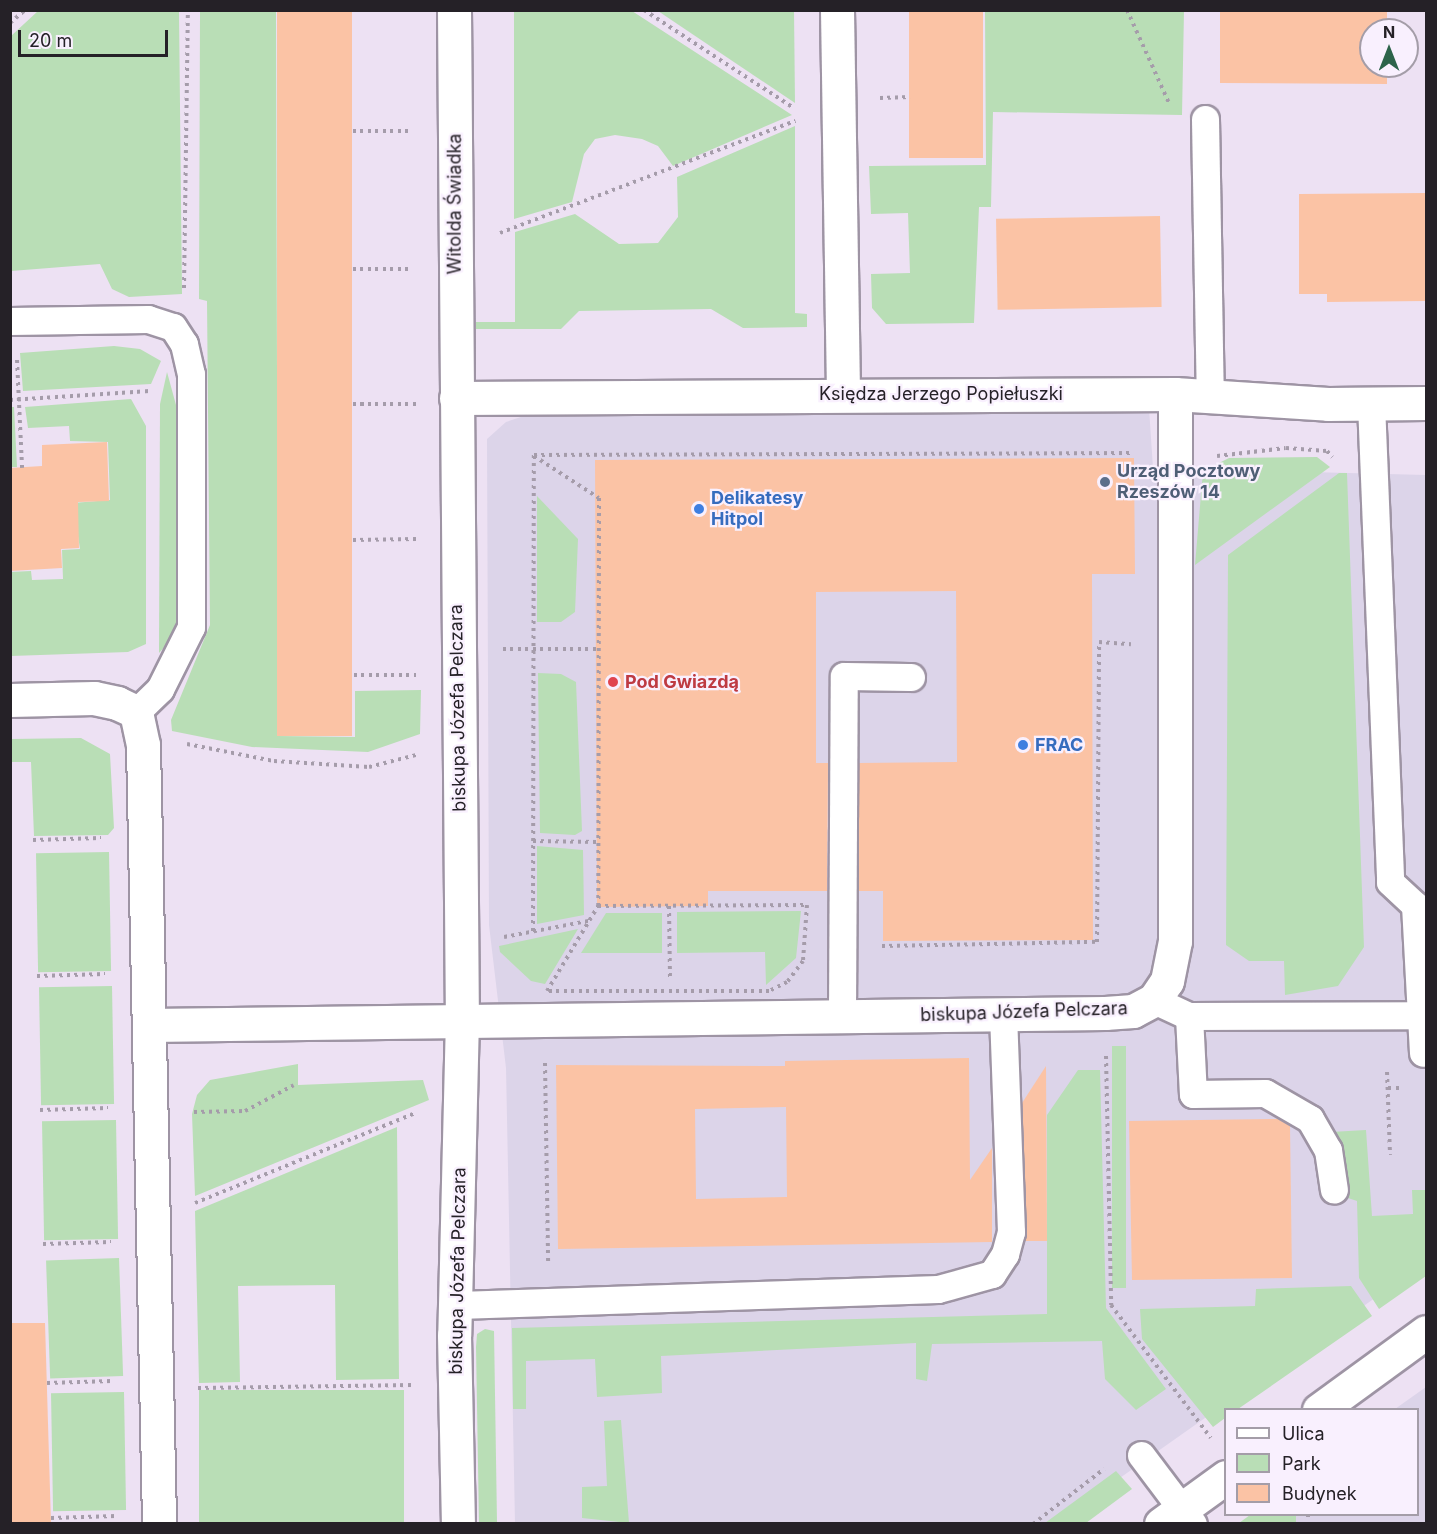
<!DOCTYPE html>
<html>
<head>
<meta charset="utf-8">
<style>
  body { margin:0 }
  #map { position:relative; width:1437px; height:1534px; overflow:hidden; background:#ede1f3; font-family:Inter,sans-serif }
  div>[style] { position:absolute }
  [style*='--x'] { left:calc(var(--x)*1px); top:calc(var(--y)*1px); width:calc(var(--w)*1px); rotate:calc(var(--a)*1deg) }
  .commercial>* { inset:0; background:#dcd4e9 }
  .green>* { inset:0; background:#b9deb6; transform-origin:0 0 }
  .building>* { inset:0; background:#fbc3a5; transform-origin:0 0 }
  .path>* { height:4px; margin-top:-2px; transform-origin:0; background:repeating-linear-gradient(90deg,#a59caa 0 3px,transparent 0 7.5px) }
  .roads { filter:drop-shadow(2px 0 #9e94a4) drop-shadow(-2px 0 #9e94a4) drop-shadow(0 2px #9e94a4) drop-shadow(0 -2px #9e94a4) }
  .service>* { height:27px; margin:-13.5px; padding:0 13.5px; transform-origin:13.5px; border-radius:13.5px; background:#fff }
  .minor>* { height:33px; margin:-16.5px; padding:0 16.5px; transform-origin:16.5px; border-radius:16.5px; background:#fff }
  .tertiary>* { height:33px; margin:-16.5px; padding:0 16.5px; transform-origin:16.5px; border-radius:16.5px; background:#fff }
  .dots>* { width:16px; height:16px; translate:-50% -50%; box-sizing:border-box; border:3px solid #f9f0fe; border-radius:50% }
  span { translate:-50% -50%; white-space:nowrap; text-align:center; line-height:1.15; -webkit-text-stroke:4.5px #f9f0fe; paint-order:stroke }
  .street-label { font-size:18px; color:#252127 }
  .service-label { font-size:18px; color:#4e5e75; font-weight:700 }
  .left { translate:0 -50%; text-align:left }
  .shop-label { font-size:18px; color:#366cbe; font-weight:700 }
  .health-label { font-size:18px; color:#be3a42; font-weight:700 }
  .frame { position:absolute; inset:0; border:12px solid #252127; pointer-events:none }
  .legend { position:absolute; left:1224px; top:1408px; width:195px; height:108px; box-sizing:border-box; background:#f9f0fe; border:2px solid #a49da8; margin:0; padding:8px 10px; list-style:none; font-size:18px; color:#252127 }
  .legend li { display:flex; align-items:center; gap:12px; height:30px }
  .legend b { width:30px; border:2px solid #a49da8 }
  .north { position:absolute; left:1359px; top:18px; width:60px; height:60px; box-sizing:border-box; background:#f9f0fe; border:2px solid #a49da8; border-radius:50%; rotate:0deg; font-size:16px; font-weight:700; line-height:24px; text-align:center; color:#252127 }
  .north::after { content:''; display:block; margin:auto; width:21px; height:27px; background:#2d634a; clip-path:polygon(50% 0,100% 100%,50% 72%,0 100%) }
  .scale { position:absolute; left:18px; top:30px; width:150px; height:27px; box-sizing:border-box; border:3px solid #252127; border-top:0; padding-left:8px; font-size:18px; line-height:21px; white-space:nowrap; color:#252127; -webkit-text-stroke:4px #f9f0fe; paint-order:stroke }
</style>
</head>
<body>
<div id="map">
  <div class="commercial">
    <div style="clip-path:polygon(1149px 408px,1153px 468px,1426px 475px,1426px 1262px,1056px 1523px,515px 1523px,506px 1068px,489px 925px,487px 439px,506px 422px,533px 413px)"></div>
    <div style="clip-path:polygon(1426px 1387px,1426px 1523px,1241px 1524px,1253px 1515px,1418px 1514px,1418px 1410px,1395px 1409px)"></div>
  </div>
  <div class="green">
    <div style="clip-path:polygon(38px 11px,179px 11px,182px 294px,129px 297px,112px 289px,100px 264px,11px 271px,11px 36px)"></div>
    <div style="clip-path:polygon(200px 11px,276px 11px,278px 736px,355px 737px,355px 691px,421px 690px,420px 734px,368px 752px,252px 747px,172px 731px,171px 720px,210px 625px,207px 301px,199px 299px)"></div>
    <div style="clip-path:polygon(514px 11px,632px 11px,792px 115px,673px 166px,658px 146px,642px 139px,615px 135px,595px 139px,584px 154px,572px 202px,514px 219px)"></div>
    <div style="clip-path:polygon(658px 11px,794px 11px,795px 103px)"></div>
    <div style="clip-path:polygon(985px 11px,1184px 11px,1182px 115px,993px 112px,991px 207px,979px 207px,974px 323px,886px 324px,872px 308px,871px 274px,910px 273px,908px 213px,871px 214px,869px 166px,986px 165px)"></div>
    <div style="clip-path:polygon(795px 126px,795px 313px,807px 314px,807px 327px,743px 328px,711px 309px,579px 311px,561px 329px,476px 329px,476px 322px,515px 322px,515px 232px,575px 214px,619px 244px,658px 243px,678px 217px,677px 177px)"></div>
    <div style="clip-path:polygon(114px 346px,140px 349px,161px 361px,151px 384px,23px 391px,20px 353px)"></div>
    <div style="clip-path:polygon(167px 372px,176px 405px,177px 633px,159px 653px,160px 404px)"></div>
    <div style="clip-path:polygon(131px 399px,146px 426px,146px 644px,128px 652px,11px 656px,10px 572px,31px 571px,32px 580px,63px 579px,62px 550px,80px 549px,73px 503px,110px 500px,108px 442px,70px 441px,69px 426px,28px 428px,25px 407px)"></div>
    <div style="clip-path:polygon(11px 407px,14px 407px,17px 467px,11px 467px)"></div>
    <div style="clip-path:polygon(1317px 457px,1330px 467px,1195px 565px,1203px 471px,1229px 458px)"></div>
    <div style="clip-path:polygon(1339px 473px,1347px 473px,1364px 947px,1338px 986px,1285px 995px,1284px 961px,1249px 961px,1226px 945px,1228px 555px)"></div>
    <div style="clip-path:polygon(537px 496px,578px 539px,575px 612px,561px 622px,537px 622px)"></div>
    <div style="clip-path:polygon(538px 673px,561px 674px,576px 682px,582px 831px,575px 835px,540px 833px)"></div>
    <div style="clip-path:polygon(81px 738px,110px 754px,114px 828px,108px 835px,34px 836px,31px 762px,11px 762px,11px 739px)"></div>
    <div style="clip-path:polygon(537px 846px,583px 850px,584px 915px,537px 924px)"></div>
    <div style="left:109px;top:852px;width:119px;height:73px;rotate:89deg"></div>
    <div style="clip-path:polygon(801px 911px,796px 958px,766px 985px,765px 952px,677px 953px,677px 912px)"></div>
    <div style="clip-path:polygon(606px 913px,662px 913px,662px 953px,581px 953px)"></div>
    <div style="clip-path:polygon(578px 929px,545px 984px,531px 981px,500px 952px,499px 946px)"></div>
    <div style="left:112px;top:986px;width:118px;height:73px;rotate:89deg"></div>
    <div style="left:1112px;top:1046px;width:14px;height:242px"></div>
    <div style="clip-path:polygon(298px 1064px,298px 1085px,423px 1080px,429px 1100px,195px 1196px,192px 1114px,197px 1095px,210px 1080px)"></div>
    <div style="clip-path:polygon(1078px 1070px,1100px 1070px,1106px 1308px,1166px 1389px,1136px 1410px,1105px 1379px,1102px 1341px,932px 1344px,927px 1381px,916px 1379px,916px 1343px,661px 1356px,662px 1393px,597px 1397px,595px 1359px,526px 1361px,526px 1409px,513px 1409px,512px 1328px,1047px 1314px,1047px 1115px)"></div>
    <div style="left:116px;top:1120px;width:119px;height:74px;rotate:89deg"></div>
    <div style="clip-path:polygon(397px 1127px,399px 1379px,336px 1380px,335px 1285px,238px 1286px,240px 1382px,199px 1383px,195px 1211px)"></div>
    <div style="clip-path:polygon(1366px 1130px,1372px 1216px,1413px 1214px,1412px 1190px,1426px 1190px,1426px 1276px,1379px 1309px,1359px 1278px,1357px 1201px,1345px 1197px,1331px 1132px)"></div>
    <div style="left:119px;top:1258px;width:118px;height:73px;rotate:88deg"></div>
    <div style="clip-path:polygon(1351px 1286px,1372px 1316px,1238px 1409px,1226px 1410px,1225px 1418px,1213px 1427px,1142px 1339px,1140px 1309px,1255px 1306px,1256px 1289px)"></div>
    <div style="clip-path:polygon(485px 1329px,494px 1331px,497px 1523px,479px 1523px,476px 1347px,477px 1334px)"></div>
    <div style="left:404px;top:1390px;width:133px;height:205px;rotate:90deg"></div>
    <div style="left:124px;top:1392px;width:118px;height:73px;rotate:89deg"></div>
    <div style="clip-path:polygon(621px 1420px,629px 1523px,582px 1518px,582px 1487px,607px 1486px,604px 1421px)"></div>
    <div style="clip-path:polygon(1116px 1471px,1132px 1489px,1086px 1523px,1045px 1523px)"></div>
    <div style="clip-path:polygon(1250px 1515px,1296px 1515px,1296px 1523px,1239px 1523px)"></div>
  </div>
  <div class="building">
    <div style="left:277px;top:10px;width:75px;height:726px"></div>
    <div style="left:909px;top:10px;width:74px;height:148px"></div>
    <div style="clip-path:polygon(1220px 10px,1387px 10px,1387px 30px,1371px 30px,1371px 66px,1387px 66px,1387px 84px,1220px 83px)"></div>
    <div style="clip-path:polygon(1426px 193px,1426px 301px,1327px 302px,1327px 294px,1299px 294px,1299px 194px)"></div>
    <div style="left:1160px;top:216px;width:91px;height:164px;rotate:89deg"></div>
    <div style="clip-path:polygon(107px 442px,109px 501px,78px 502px,79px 548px,61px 549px,62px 568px,10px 571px,10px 468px,42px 466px,42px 445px)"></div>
    <div style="clip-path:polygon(1134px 458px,1135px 574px,1092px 574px,1093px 940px,883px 941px,883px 891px,858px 891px,859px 763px,957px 762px,956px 591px,816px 592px,816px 763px,828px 763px,827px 891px,708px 891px,708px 906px,597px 907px,595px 460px)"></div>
    <div style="clip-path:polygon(evenodd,969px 1058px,970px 1180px,992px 1148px,992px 1242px,558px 1249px,556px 1065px,785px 1066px,785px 1061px,969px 1058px,786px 1107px,787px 1197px,696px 1199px,695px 1109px,786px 1107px)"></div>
    <div style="clip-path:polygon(1046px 1066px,1047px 1241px,1025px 1241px,1022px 1103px)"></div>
    <div style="clip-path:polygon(1278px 1119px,1290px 1126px,1292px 1278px,1132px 1280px,1129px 1121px)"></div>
    <div style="clip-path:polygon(10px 1323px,45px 1323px,51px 1524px,10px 1524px)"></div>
  </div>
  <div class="path">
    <div style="--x:644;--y:10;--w:179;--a:33.2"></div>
    <div style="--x:1127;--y:10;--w:102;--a:65.7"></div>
    <div style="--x:10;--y:23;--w:20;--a:-41"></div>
    <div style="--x:880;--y:98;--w:30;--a:-2"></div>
    <div style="--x:353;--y:131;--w:59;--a:0"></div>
    <div style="--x:500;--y:233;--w:316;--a:-20.8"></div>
    <div style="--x:353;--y:269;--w:59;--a:0"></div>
    <div style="--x:184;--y:288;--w:278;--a:-89.2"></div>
    <div style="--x:17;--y:360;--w:108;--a:87.3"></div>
    <div style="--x:10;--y:400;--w:140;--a:-3.7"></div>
    <div style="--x:353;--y:404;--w:63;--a:0"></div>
    <div style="--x:534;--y:455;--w:599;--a:-0.19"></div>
    <div style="--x:534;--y:456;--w:77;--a:32.9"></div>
    <div style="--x:599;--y:498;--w:408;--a:90.1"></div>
    <div style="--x:1217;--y:456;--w:69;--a:-6.6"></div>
    <div style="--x:1286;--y:448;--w:41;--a:4.2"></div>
    <div style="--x:1327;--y:451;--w:8;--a:50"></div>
    <div style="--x:353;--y:540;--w:63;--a:-0.9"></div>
    <div style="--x:503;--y:649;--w:95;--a:0"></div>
    <div style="--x:354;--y:675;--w:62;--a:0"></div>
    <div style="--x:187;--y:744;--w:89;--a:11.1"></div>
    <div style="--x:274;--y:761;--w:95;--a:3.6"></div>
    <div style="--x:369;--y:767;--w:49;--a:-14.3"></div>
    <div style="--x:33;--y:840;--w:68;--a:-1.7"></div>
    <div style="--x:533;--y:841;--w:65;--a:0.9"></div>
    <div style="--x:807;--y:905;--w:56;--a:94.1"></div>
    <div style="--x:803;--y:961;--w:26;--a:127"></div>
    <div style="--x:787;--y:982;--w:20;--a:153"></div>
    <div style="--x:769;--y:991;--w:222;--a:180"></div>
    <div style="--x:547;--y:991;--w:99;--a:-59"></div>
    <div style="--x:598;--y:906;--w:209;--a:-0.3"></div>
    <div style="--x:669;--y:906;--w:71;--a:89.2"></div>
    <div style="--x:533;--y:931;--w:476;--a:-89.9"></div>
    <div style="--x:504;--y:937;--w:86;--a:-10.8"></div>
    <div style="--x:882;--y:946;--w:215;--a:-1.1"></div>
    <div style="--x:1097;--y:942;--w:300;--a:-89.6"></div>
    <div style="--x:1099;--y:642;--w:32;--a:4"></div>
    <div style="--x:37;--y:976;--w:68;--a:-1.7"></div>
    <div style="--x:1106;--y:1056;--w:249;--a:88.8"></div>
    <div style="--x:1111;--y:1305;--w:166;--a:53.1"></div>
    <div style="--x:545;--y:1063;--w:199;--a:89.1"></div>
    <div style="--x:1387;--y:1072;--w:83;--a:87.9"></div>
    <div style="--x:1388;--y:1088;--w:14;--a:0"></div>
    <div style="--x:40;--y:1110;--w:68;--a:-1.7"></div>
    <div style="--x:194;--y:1112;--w:51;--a:-1.1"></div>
    <div style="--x:245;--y:1111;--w:55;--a:-28"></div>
    <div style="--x:195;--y:1203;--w:239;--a:-22.2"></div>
    <div style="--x:43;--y:1244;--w:68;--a:-1.7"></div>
    <div style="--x:47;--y:1383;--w:65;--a:-1.8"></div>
    <div style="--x:198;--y:1388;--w:215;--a:-0.8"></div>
    <div style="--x:1308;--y:1514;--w:10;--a:90"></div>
    <div style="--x:51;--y:1518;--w:65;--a:-1.8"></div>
    <div style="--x:1033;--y:1524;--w:90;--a:-37.8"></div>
  </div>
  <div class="roads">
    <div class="service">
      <div style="--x:1205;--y:119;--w:278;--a:89"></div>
      <div style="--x:10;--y:321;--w:138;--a:-0.8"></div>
      <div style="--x:148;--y:319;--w:26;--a:18"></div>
      <div style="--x:173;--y:327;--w:20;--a:57"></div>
      <div style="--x:184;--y:344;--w:31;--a:77"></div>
      <div style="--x:191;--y:374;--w:253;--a:90"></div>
      <div style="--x:191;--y:627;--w:69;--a:116.6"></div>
      <div style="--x:160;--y:689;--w:33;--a:136"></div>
      <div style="--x:1371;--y:403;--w:479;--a:87.7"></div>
      <div style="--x:1390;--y:882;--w:34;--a:43"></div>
      <div style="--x:1415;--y:905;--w:148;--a:86.9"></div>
      <div style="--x:1154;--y:1000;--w:38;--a:25"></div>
      <div style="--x:1189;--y:1016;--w:231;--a:-0.2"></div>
      <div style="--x:842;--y:1015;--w:339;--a:-89.7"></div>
      <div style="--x:844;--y:676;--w:67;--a:0.9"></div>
      <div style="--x:1189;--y:1016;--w:78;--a:87.1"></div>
      <div style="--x:1193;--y:1094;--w:72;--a:-0.8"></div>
      <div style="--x:1265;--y:1093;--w:52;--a:30"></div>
      <div style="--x:1310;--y:1119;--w:36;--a:60"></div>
      <div style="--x:1328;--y:1150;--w:40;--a:81.5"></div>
      <div style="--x:458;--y:1305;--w:480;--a:-1.9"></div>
      <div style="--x:938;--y:1289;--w:56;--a:-15.5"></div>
      <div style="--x:992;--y:1274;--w:24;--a:-57"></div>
      <div style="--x:1005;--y:1254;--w:23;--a:-75"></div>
      <div style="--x:1011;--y:1232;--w:217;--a:-92.1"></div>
      <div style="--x:1141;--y:1455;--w:86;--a:53"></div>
    </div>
    <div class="minor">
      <div style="--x:454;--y:10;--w:1008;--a:89.55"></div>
      <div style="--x:462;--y:1018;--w:317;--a:91.4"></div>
      <div style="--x:454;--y:1335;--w:189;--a:88.8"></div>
      <div style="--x:837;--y:10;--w:383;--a:89.1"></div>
      <div style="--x:456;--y:398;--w:719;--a:-0.32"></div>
      <div style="--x:1175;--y:394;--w:153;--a:3.7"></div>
      <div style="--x:1328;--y:404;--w:98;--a:-0.6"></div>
      <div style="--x:10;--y:700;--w:84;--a:-1.4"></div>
      <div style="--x:94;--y:698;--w:24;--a:12"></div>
      <div style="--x:117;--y:703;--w:21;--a:25"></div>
      <div style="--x:136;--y:712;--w:34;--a:78"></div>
      <div style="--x:143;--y:745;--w:779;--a:88.82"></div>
      <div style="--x:149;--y:1025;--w:956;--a:-0.72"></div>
      <div style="--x:1105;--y:1013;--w:28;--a:-4"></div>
      <div style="--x:1133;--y:1011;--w:24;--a:-28"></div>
      <div style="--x:1154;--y:1000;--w:23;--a:-56"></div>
      <div style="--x:1167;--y:981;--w:41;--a:-78.7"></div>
      <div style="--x:1175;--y:941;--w:547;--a:-90"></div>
    </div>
    <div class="tertiary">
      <div style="--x:1319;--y:1410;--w:132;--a:-36.1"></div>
      <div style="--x:1161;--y:1524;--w:80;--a:-35.9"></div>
    </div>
  </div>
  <div class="dots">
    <div style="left:1105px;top:482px;background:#5c6f8a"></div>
    <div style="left:699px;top:509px;background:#3f7fe0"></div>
    <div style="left:613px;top:682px;background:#e0444e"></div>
    <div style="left:1023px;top:745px;background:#3f7fe0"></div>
  </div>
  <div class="street-label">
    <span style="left:455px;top:204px;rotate:-90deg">Witolda Świadka</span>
    <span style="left:941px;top:394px">Księdza Jerzego Popiełuszki</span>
    <span style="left:458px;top:708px;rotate:-91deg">biskupa Józefa Pelczara</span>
    <span style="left:1024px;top:1012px;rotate:-2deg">biskupa Józefa Pelczara</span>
    <span style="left:458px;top:1271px;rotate:-89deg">biskupa Józefa Pelczara</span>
  </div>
  <div class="service-label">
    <span class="left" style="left:1117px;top:482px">Urząd Pocztowy<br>Rzeszów 14</span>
  </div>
  <div class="shop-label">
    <span class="left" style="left:711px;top:509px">Delikatesy<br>Hitpol</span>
    <span class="left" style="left:1035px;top:745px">FRAC</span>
  </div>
  <div class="health-label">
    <span class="left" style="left:625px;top:682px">Pod Gwiazdą</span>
  </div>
  <div class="frame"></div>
  <ul class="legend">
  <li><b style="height:8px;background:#fff"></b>Ulica</li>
  <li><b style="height:16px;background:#b9deb6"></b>Park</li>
  <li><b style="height:16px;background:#fbc3a5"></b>Budynek</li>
  </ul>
  <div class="north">N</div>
  <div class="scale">20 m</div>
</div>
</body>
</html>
